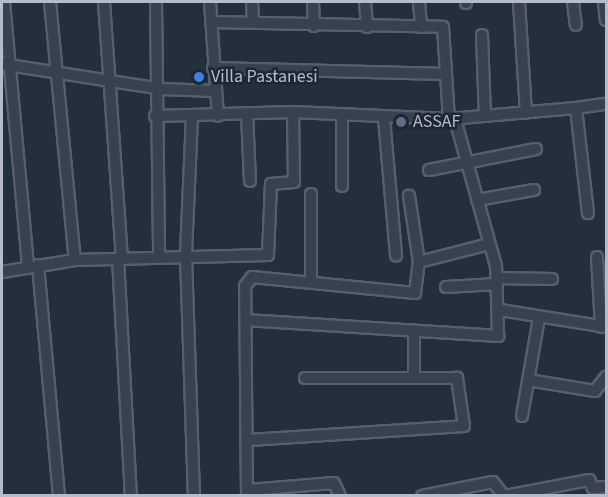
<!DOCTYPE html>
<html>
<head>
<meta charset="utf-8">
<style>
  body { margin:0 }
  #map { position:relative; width:608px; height:497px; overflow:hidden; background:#242f3e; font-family:"Source Sans 3",sans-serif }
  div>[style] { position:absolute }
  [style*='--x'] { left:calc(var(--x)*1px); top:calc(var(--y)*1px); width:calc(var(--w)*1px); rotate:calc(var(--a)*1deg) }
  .roads { filter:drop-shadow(2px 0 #565f6c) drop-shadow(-2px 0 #565f6c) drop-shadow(0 2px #565f6c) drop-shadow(0 -2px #565f6c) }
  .minor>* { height:10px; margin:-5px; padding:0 5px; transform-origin:5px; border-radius:5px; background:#38414e }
  .dots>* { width:16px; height:16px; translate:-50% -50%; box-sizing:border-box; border:3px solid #1d2633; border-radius:50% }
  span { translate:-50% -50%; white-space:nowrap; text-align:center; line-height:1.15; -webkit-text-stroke:5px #1d2633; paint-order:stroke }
  .poi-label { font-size:18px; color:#b4bcc9 }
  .left { translate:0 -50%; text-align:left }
  .frame { position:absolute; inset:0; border:3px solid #b4bcc9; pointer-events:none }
</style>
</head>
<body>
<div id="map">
  <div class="roads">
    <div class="minor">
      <div style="--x:4;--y:2;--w:266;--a:84.8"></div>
      <div style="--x:50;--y:2;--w:259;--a:84.5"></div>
      <div style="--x:104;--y:2;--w:257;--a:86"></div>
      <div style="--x:156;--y:2;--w:255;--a:89.3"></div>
      <div style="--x:210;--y:2;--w:114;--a:86"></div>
      <div style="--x:252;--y:2;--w:19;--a:87"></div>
      <div style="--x:313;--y:2;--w:24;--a:88"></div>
      <div style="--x:365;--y:2;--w:25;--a:85"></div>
      <div style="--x:419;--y:2;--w:25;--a:85"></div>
      <div style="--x:466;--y:2;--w:1;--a:90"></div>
      <div style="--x:519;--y:2;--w:111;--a:86.4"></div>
      <div style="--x:573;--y:2;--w:23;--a:83"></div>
      <div style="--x:604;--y:2;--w:18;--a:84"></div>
      <div style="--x:212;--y:22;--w:231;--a:1.2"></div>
      <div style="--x:443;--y:27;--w:92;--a:86.3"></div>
      <div style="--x:482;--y:35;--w:81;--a:87.9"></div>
      <div style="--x:2;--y:64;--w:161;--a:8.9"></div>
      <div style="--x:161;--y:89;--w:55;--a:2.1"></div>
      <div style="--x:213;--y:68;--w:233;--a:1.5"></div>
      <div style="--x:576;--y:108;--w:30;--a:-8"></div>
      <div style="--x:247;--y:113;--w:68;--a:87.5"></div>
      <div style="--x:342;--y:115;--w:71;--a:90"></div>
      <div style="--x:155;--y:116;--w:138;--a:-1.7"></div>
      <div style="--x:293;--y:112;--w:156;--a:2.6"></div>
      <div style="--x:449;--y:119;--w:127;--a:-5"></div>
      <div style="--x:576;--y:108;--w:106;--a:83.5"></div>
      <div style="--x:192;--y:116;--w:140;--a:92.5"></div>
      <div style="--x:186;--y:256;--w:240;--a:88.1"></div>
      <div style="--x:384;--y:118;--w:138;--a:85"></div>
      <div style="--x:429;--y:170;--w:109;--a:-11.1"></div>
      <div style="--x:311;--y:194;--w:87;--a:90"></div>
      <div style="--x:477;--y:200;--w:58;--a:-10"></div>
      <div style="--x:597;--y:257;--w:70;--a:86.7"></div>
      <div style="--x:118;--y:258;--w:238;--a:86.9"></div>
      <div style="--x:419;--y:262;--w:72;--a:-14.4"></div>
      <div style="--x:38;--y:265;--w:232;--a:84.8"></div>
      <div style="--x:2;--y:272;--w:74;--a:-9.3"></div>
      <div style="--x:75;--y:260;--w:193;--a:-1.5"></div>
      <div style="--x:268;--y:255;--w:71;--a:-87.6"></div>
      <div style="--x:271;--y:184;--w:23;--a:-5"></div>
      <div style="--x:294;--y:182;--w:70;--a:-90.8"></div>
      <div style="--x:497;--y:278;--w:55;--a:1"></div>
      <div style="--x:446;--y:287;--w:51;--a:-3.4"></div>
      <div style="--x:500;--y:310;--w:107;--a:9.1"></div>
      <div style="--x:246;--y:320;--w:253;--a:3.6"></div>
      <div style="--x:498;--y:336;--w:70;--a:-91.6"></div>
      <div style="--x:496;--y:266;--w:153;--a:-105.6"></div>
      <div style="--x:414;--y:332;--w:46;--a:90"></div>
      <div style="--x:528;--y:380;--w:68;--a:9.3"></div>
      <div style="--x:595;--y:391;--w:18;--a:-52"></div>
      <div style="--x:522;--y:416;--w:99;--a:-80.2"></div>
      <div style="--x:249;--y:440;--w:215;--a:-3.7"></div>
      <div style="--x:464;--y:426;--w:49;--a:-98.3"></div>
      <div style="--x:457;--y:378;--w:152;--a:180"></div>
      <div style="--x:249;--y:490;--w:85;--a:-4.7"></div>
      <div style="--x:334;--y:483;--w:14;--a:65"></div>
      <div style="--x:247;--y:496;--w:210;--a:-90.5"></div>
      <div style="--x:245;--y:286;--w:11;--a:-52"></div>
      <div style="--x:252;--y:277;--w:164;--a:5.6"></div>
      <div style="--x:415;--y:293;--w:31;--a:-83"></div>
      <div style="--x:419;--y:262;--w:67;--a:-98.6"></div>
      <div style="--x:422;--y:496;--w:72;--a:-11.2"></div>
      <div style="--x:493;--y:482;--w:18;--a:52"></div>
      <div style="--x:505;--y:496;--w:86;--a:-10.8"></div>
      <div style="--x:589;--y:480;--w:9;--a:63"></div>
      <div style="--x:593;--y:488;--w:13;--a:-4"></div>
    </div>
  </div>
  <div class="dots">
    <div style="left:199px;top:77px;background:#3f7fe0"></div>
    <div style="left:401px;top:122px;background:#5c6f8a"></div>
  </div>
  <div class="poi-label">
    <span class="left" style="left:211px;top:77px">Villa Pastanesi</span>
    <span class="left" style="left:413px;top:122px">ASSAF</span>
  </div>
  <div class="frame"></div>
</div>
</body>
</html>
